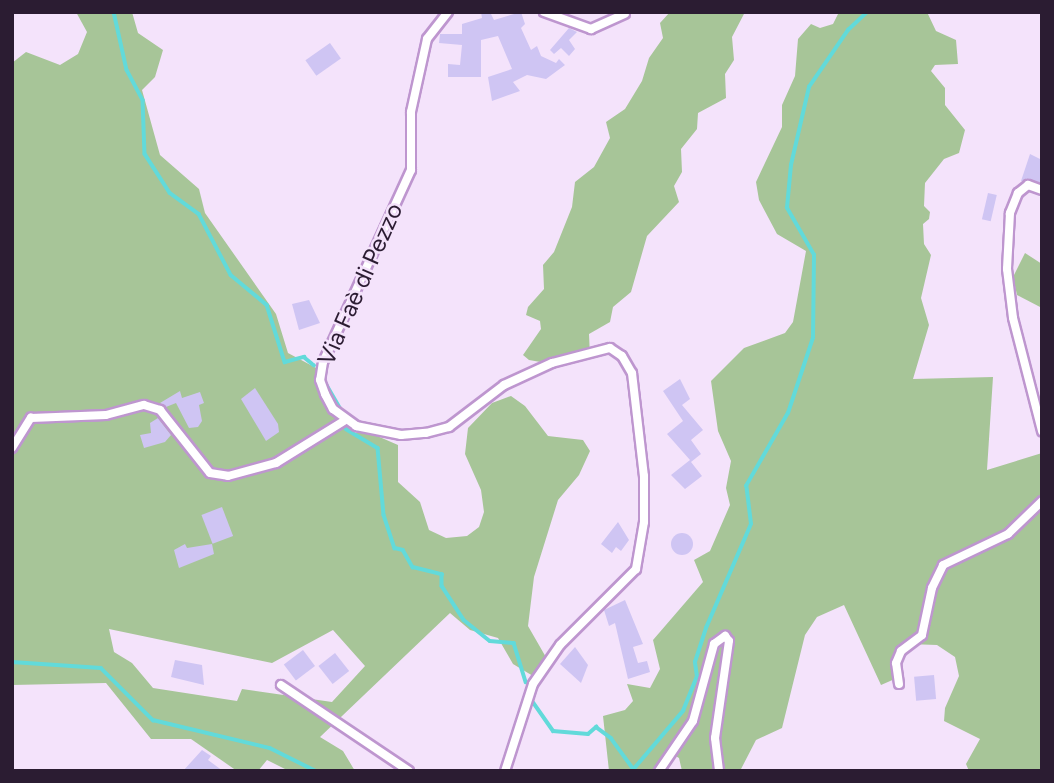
<!DOCTYPE html>
<html>
<head>
<meta charset="utf-8">
<style>
  body { margin:0 }
  #map { position:relative; width:1054px; height:783px; overflow:hidden; background:#f4e3fb; font-family:Figtree,sans-serif }
  div>[style] { position:absolute }
  [style*='--x'] { left:calc(var(--x)*1px); top:calc(var(--y)*1px); width:calc(var(--w)*1px); rotate:calc(var(--a)*1deg) }
  .green>* { inset:0; background:#a7c598 }
  .stream>* { height:3.5px; margin:-1.75px; padding:0 1.75px; transform-origin:1.75px; border-radius:1.75px; background:#62dada }
  .building>* { inset:0; background:#cfc5f3; transform-origin:0 0 }
  .round { border-radius:50% }
  .roads { filter:drop-shadow(2px 0 #be96cf) drop-shadow(-2px 0 #be96cf) drop-shadow(0 2px #be96cf) drop-shadow(0 -2px #be96cf) }
  .minor>* { height:8px; margin:-4px; padding:0 4px; transform-origin:4px; border-radius:4px; background:#fff }
  span { translate:-50% -50%; white-space:nowrap; text-align:center; line-height:1.15; -webkit-text-stroke:5px #f4e3fb; paint-order:stroke }
  .street-label { font-size:24px; color:#2b1c32 }
  .frame { position:absolute; inset:0; border:14px solid #2b1c32; pointer-events:none }
</style>
</head>
<body>
<div id="map">
  <div class="green">
    <div style="clip-path:polygon(evenodd,76px 12px,132px 12px,138px 33px,163px 50px,155px 77px,142px 90px,160px 155px,199px 189px,205px 213px,276px 314px,288px 353px,320px 370px,339px 413px,354px 433px,368px 432px,398px 445px,398px 482px,420px 502px,429px 530px,446px 538px,467px 536px,479px 527px,484px 512px,481px 490px,465px 454px,468px 428px,492px 403px,511px 396px,525px 406px,548px 436px,583px 440px,590px 451px,579px 475px,558px 500px,534px 577px,528px 626px,547px 659px,538px 679px,513px 664px,498px 638px,470px 630px,450px 613px,320px 737px,343px 751px,355px 771px,289px 771px,267px 760px,258px 771px,237px 771px,191px 739px,151px 739px,106px 683px,12px 685px,12px 63px,26px 52px,60px 65px,78px 54px,87px 32px,76px 12px,109px 629px,272px 663px,333px 630px,365px 666px,332px 702px,242px 689px,237px 701px,153px 688px,132px 663px,114px 652px,109px 629px)"></div>
    <div style="clip-path:polygon(670px 12px,745px 12px,732px 37px,734px 60px,725px 74px,726px 98px,698px 113px,697px 129px,681px 149px,682px 172px,674px 186px,679px 202px,647px 236px,631px 292px,613px 307px,610px 322px,589px 334px,590px 357px,566px 358px,552px 364px,529px 360px,523px 355px,541px 329px,540px 321px,526px 315px,528px 307px,544px 289px,543px 265px,554px 252px,572px 207px,575px 182px,594px 167px,610px 138px,606px 122px,625px 109px,642px 81px,649px 58px,663px 38px,660px 23px)"></div>
    <div style="clip-path:polygon(839px 12px,927px 12px,936px 31px,956px 40px,958px 64px,935px 65px,931px 71px,945px 88px,945px 105px,965px 130px,959px 153px,944px 159px,925px 183px,924px 206px,930px 212px,929px 219px,923px 224px,924px 244px,931px 255px,921px 298px,929px 325px,913px 379px,993px 377px,987px 470px,1042px 453px,1042px 771px,969px 771px,966px 764px,980px 739px,944px 721px,945px 708px,959px 676px,955px 657px,937px 645px,908px 644px,894px 653px,897px 678px,881px 685px,844px 605px,817px 617px,805px 635px,782px 728px,756px 740px,740px 771px,682px 771px,679px 758px,669px 752px,651px 771px,609px 771px,603px 716px,625px 710px,633px 701px,627px 684px,650px 688px,660px 669px,653px 640px,703px 582px,694px 560px,710px 551px,730px 505px,726px 488px,731px 461px,718px 431px,711px 381px,744px 348px,785px 333px,793px 322px,806px 251px,777px 234px,759px 200px,756px 182px,782px 127px,782px 105px,795px 76px,798px 39px,811px 24px,820px 28px,833px 24px)"></div>
    <div style="clip-path:polygon(1025px 253px,1042px 264px,1042px 308px,1017px 295px,1013px 277px)"></div>
  </div>
  <div class="stream">
    <div style="--x:114;--y:12;--w:59;--a:77.4"></div>
    <div style="--x:127;--y:70;--w:34;--a:62"></div>
    <div style="--x:143;--y:100;--w:54;--a:87.9"></div>
    <div style="--x:145;--y:154;--w:46;--a:57.3"></div>
    <div style="--x:170;--y:193;--w:36;--a:36"></div>
    <div style="--x:199;--y:214;--w:69;--a:62.3"></div>
    <div style="--x:231;--y:275;--w:47;--a:39.8"></div>
    <div style="--x:267;--y:305;--w:60;--a:72.5"></div>
    <div style="--x:285;--y:362;--w:20;--a:-15"></div>
    <div style="--x:304;--y:357;--w:13;--a:39"></div>
    <div style="--x:324;--y:380;--w:34;--a:60"></div>
    <div style="--x:346;--y:429;--w:37;--a:31"></div>
    <div style="--x:378;--y:448;--w:67;--a:84.9"></div>
    <div style="--x:384;--y:515;--w:35;--a:72"></div>
    <div style="--x:395;--y:548;--w:8;--a:14"></div>
    <div style="--x:403;--y:550;--w:20;--a:60"></div>
    <div style="--x:413;--y:567;--w:30;--a:14"></div>
    <div style="--x:442;--y:574;--w:12;--a:90"></div>
    <div style="--x:442;--y:586;--w:40;--a:57.1"></div>
    <div style="--x:464;--y:620;--w:33;--a:39"></div>
    <div style="--x:490;--y:641;--w:24;--a:5"></div>
    <div style="--x:514;--y:643;--w:41;--a:72.9"></div>
    <div style="--x:12;--y:662;--w:89;--a:3.9"></div>
    <div style="--x:101;--y:668;--w:74;--a:45"></div>
    <div style="--x:153;--y:720;--w:120;--a:13.5"></div>
    <div style="--x:270;--y:748;--w:51;--a:26.6"></div>
    <div style="--x:531;--y:699;--w:39;--a:55"></div>
    <div style="--x:553;--y:731;--w:35;--a:5"></div>
    <div style="--x:588;--y:734;--w:11;--a:-41"></div>
    <div style="--x:596;--y:727;--w:19;--a:36"></div>
    <div style="--x:611;--y:738;--w:37;--a:54"></div>
    <div style="--x:632;--y:771;--w:79;--a:-49.6"></div>
    <div style="--x:683;--y:711;--w:37;--a:-68"></div>
    <div style="--x:697;--y:677;--w:15;--a:-98"></div>
    <div style="--x:695;--y:662;--w:36;--a:-72"></div>
    <div style="--x:706;--y:628;--w:113;--a:-66.6"></div>
    <div style="--x:751;--y:524;--w:38;--a:-97"></div>
    <div style="--x:746;--y:486;--w:84;--a:-60.1"></div>
    <div style="--x:788;--y:413;--w:79;--a:-71.6"></div>
    <div style="--x:813;--y:338;--w:83;--a:-89.3"></div>
    <div style="--x:814;--y:255;--w:54;--a:-119.9"></div>
    <div style="--x:787;--y:208;--w:43;--a:-84.7"></div>
    <div style="--x:791;--y:165;--w:80;--a:-77"></div>
    <div style="--x:809;--y:87;--w:69;--a:-55.6"></div>
    <div style="--x:848;--y:30;--w:26;--a:-43"></div>
  </div>
  <div class="building">
    <div style="clip-path:polygon(481px 12px,490px 12px,494px 20px,521px 12px,525px 24px,521px 28px,531px 50px,537px 46px,541px 56px,556px 63px,559px 59px,565px 65px,546px 79px,527px 75px,513px 82px,520px 91px,492px 101px,488px 77px,512px 69px,498px 36px,481px 40px,481px 77px,448px 77px,448px 64px,460px 65px,462px 45px,439px 43px,440px 34px,462px 34px,462px 24px,482px 18px)"></div>
    <div style="clip-path:polygon(569px 28px,577px 32px,569px 40px,575px 49px,569px 56px,561px 48px,554px 54px,550px 50px)"></div>
    <div style="left:330px;top:43px;width:19px;height:30px;rotate:55deg"></div>
    <div style="clip-path:polygon(1030px 154px,1042px 160px,1042px 183px,1021px 181px)"></div>
    <div style="left:988px;top:193px;width:9px;height:27px;rotate:13deg"></div>
    <div style="clip-path:polygon(309px 300px,320px 323px,299px 330px,292px 304px)"></div>
    <div style="clip-path:polygon(680px 379px,690px 399px,682px 405px,703px 430px,691px 440px,701px 454px,691px 462px,702px 476px,685px 489px,671px 475px,690px 460px,667px 434px,683px 421px,663px 391px)"></div>
    <div style="clip-path:polygon(255px 388px,278px 424px,279px 432px,266px 441px,241px 399px)"></div>
    <div style="clip-path:polygon(180px 391px,182px 398px,200px 392px,204px 403px,199px 405px,202px 421px,198px 427px,189px 428px,176px 403px,166px 407px,160px 403px)"></div>
    <div style="clip-path:polygon(158px 418px,171px 435px,165px 442px,144px 448px,140px 435px,151px 433px,150px 423px)"></div>
    <div style="left:222px;top:507px;width:31px;height:22px;rotate:69deg"></div>
    <div style="clip-path:polygon(618px 522px,629px 540px,621px 551px,616px 547px,612px 553px,601px 544px)"></div>
    <div class="round" style="left:671px;top:533px;width:22px;height:22px"></div>
    <div style="clip-path:polygon(185px 544px,187px 548px,212px 544px,214px 554px,179px 568px,174px 550px)"></div>
    <div style="clip-path:polygon(625px 600px,643px 644px,633px 647px,638px 663px,647px 661px,650px 672px,628px 679px,615px 623px,609px 626px,604px 610px)"></div>
    <div style="clip-path:polygon(575px 647px,588px 665px,581px 683px,560px 664px)"></div>
    <div style="left:303px;top:650px;width:20px;height:24px;rotate:53deg"></div>
    <div style="left:335px;top:653px;width:23px;height:21px;rotate:52deg"></div>
    <div style="clip-path:polygon(175px 660px,202px 665px,204px 685px,171px 677px)"></div>
    <div style="left:934px;top:675px;width:24px;height:20px;rotate:85deg"></div>
    <div style="clip-path:polygon(202px 750px,211px 756px,208px 760px,223px 771px,183px 771px)"></div>
  </div>
  <div class="roads">
    <div class="minor">
      <div style="--x:448;--y:12;--w:34;--a:128"></div>
      <div style="--x:427;--y:39;--w:75;--a:102.4"></div>
      <div style="--x:411;--y:112;--w:58;--a:90"></div>
      <div style="--x:411;--y:170;--w:211;--a:114.6"></div>
      <div style="--x:323;--y:362;--w:18;--a:99"></div>
      <div style="--x:320;--y:380;--w:15;--a:70"></div>
      <div style="--x:325;--y:394;--w:17;--a:62"></div>
      <div style="--x:333;--y:409;--w:29;--a:36"></div>
      <div style="--x:356;--y:426;--w:46;--a:11.3"></div>
      <div style="--x:401;--y:435;--w:25;--a:-5"></div>
      <div style="--x:426;--y:433;--w:24;--a:-15"></div>
      <div style="--x:449;--y:427;--w:69;--a:-37.4"></div>
      <div style="--x:504;--y:385;--w:53;--a:-24.6"></div>
      <div style="--x:552;--y:363;--w:60;--a:-14.5"></div>
      <div style="--x:610;--y:348;--w:14;--a:34"></div>
      <div style="--x:622;--y:356;--w:20;--a:60"></div>
      <div style="--x:632;--y:373;--w:104;--a:83.4"></div>
      <div style="--x:644;--y:476;--w:46;--a:90"></div>
      <div style="--x:644;--y:522;--w:48;--a:99.7"></div>
      <div style="--x:636;--y:569;--w:107;--a:135"></div>
      <div style="--x:560;--y:645;--w:47;--a:124.7"></div>
      <div style="--x:533;--y:684;--w:91;--a:107.8"></div>
      <div style="--x:544;--y:12;--w:50;--a:19.9"></div>
      <div style="--x:591;--y:29;--w:37;--a:-24"></div>
      <div style="--x:1042;--y:190;--w:15;--a:-160"></div>
      <div style="--x:1028;--y:185;--w:13;--a:141"></div>
      <div style="--x:1018;--y:193;--w:22;--a:112"></div>
      <div style="--x:1010;--y:213;--w:56;--a:93.1"></div>
      <div style="--x:1007;--y:269;--w:49;--a:83"></div>
      <div style="--x:1013;--y:318;--w:117;--a:75.6"></div>
      <div style="--x:12;--y:448;--w:36;--a:-58"></div>
      <div style="--x:31;--y:418;--w:75;--a:-2.3"></div>
      <div style="--x:106;--y:415;--w:39;--a:-15"></div>
      <div style="--x:144;--y:405;--w:17;--a:17"></div>
      <div style="--x:160;--y:410;--w:80;--a:51.6"></div>
      <div style="--x:210;--y:473;--w:18;--a:9"></div>
      <div style="--x:228;--y:476;--w:50;--a:-15.2"></div>
      <div style="--x:276;--y:463;--w:80;--a:-31.7"></div>
      <div style="--x:899;--y:684;--w:21;--a:-98"></div>
      <div style="--x:896;--y:663;--w:13;--a:-67"></div>
      <div style="--x:901;--y:651;--w:26;--a:-37"></div>
      <div style="--x:922;--y:635;--w:48;--a:-78"></div>
      <div style="--x:932;--y:588;--w:25;--a:-64"></div>
      <div style="--x:943;--y:565;--w:72;--a:-25.5"></div>
      <div style="--x:1008;--y:534;--w:47;--a:-44.1"></div>
      <div style="--x:281;--y:685;--w:154;--a:33.9"></div>
      <div style="--x:659;--y:771;--w:60;--a:-55.8"></div>
      <div style="--x:693;--y:721;--w:80;--a:-74.7"></div>
      <div style="--x:714;--y:644;--w:14;--a:-36"></div>
      <div style="--x:725;--y:636;--w:6;--a:51"></div>
      <div style="--x:729;--y:641;--w:98;--a:98.2"></div>
      <div style="--x:715;--y:738;--w:33;--a:83"></div>
    </div>
  </div>
  <div class="street-label">
    <span style="left:360px;top:284px;rotate:-66deg">Via Faè di Pezzo</span>
  </div>
  <div class="frame"></div>
</div>
</body>
</html>
